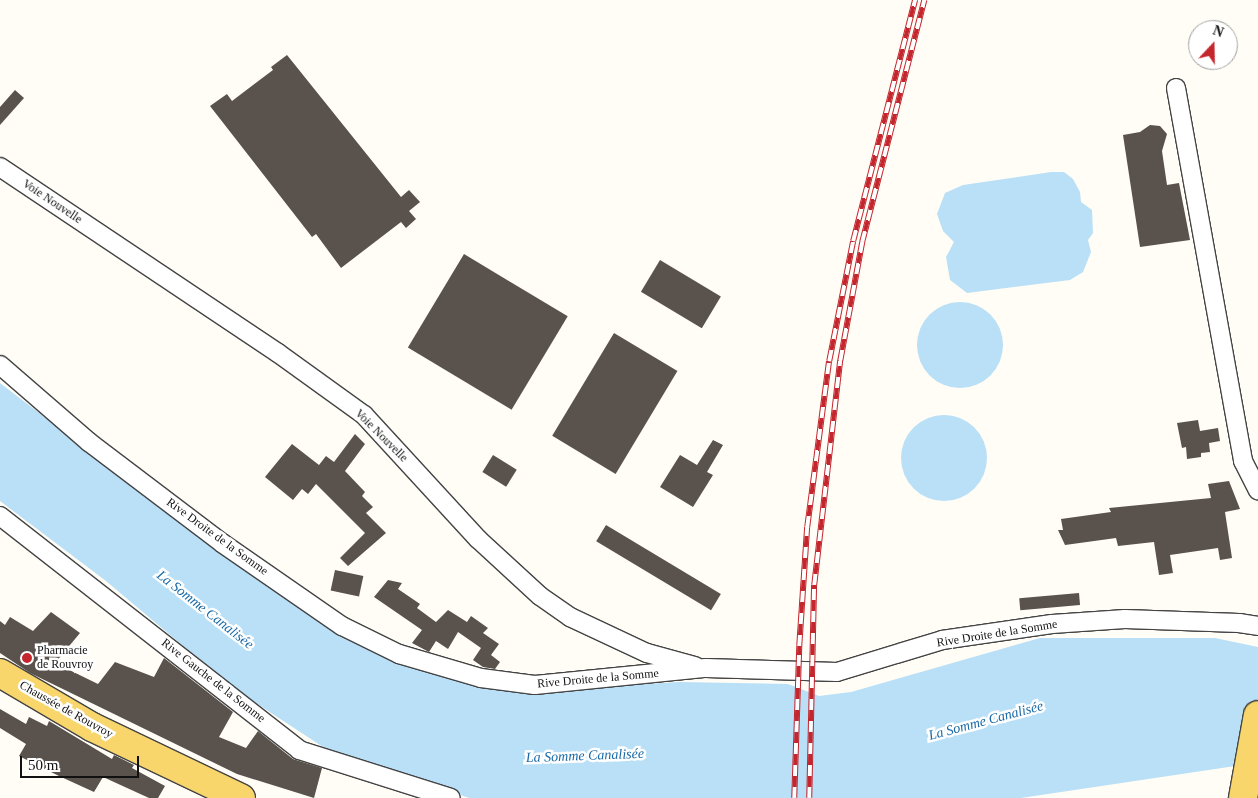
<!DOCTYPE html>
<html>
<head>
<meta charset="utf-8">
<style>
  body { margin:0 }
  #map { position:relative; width:1258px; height:798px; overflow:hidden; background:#fffdf5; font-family:"Times New Roman",serif }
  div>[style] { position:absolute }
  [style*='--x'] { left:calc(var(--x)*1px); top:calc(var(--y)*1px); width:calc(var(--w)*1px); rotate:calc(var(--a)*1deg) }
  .water>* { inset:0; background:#b9e0f7 }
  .round { border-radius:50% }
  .building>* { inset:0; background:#5a524d; transform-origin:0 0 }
  .roads { filter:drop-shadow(1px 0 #444) drop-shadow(-1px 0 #444) drop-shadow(0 1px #444) drop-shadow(0 -1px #444) }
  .minor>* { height:18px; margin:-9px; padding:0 9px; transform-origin:9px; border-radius:9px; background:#fff }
  .primary>* { height:28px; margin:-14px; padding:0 14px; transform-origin:14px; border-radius:14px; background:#f9d66b }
  .rail>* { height:5.5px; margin-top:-2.75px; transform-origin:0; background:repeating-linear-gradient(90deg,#fff 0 11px,#c4262e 0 22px); box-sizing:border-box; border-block:1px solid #c4262e }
  .dots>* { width:14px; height:14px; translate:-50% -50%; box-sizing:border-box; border:2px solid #fff; border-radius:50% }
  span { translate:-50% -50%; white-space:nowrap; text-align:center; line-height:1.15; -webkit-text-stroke:5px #fff; paint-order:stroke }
  .street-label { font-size:12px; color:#111 }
  .poi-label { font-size:12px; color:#111 }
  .left { translate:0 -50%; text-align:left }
  .water-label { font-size:14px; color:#1768a6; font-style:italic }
  .north { position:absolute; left:1188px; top:20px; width:50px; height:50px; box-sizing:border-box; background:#fff; border:1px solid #a0a0a0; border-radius:50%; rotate:21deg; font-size:14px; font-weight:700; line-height:20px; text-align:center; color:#111 }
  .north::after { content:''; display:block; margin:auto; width:18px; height:22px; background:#c4262e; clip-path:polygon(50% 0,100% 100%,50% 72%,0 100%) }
  .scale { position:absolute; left:20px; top:756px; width:119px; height:22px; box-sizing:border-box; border:2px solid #111; border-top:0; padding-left:6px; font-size:15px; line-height:18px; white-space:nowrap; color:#111; -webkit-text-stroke:4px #fff; paint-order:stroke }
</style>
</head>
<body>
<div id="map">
  <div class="water">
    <div style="clip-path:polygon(1051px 172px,1064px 172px,1073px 179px,1080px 192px,1081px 202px,1092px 210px,1093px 233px,1088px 240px,1091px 252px,1083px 272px,1070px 280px,967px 293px,950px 280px,946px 257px,954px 242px,943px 231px,937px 214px,945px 193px,963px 185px)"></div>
    <div class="round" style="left:917px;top:302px;width:86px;height:86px"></div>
    <div style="clip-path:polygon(0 383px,152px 499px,339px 635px,404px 664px,541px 690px,679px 682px,788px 684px,819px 696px,851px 692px,1040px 638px,1215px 638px,1258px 647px,1258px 780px,1242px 765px,1021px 798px,469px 798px,323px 747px,233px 688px,106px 581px,0 501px)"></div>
    <div class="round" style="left:901px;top:415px;width:86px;height:86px"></div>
  </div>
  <div class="building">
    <div style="clip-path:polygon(287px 55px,401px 197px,409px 190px,420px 202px,409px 211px,416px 219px,406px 228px,401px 222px,341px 268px,316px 234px,312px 237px,210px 106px,227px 94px,232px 101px,273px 70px,271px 67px)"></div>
    <div style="clip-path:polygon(15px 90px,24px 98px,0 125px,0 107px)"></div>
    <div style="clip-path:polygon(1150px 125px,1160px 126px,1167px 134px,1162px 151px,1167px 185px,1179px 183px,1190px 240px,1140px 247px,1123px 135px,1140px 132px)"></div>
    <div style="left:464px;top:254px;width:121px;height:109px;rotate:31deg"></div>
    <div style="left:660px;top:260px;width:71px;height:37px;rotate:31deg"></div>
    <div style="left:614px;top:333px;width:74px;height:120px;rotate:31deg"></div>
    <div style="clip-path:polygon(1198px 420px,1200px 431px,1218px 428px,1220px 441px,1209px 443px,1210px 452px,1201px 453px,1201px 457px,1187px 459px,1186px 447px,1182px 448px,1177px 423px)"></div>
    <div style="clip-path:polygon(355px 434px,365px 444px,345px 471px,365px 492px,362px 496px,373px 507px,366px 513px,386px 533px,348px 566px,340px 558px,365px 533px,316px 484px,308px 494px,302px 489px,293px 500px,265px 477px,292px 444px,319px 465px,326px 456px,334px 462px)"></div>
    <div style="clip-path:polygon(713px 440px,723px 445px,707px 472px,713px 475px,693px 507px,660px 487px,680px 455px,697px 465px)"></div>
    <div style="left:493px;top:455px;width:28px;height:20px;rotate:32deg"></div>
    <div style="clip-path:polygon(1229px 481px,1240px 509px,1225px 512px,1232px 558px,1220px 560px,1218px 548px,1170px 555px,1173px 573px,1159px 575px,1154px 542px,1118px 546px,1116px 538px,1065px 545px,1058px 530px,1063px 530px,1061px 519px,1111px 512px,1109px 508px,1211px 498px,1208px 484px)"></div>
    <div style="left:606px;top:525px;width:134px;height:19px;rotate:31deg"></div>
    <div style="left:335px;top:570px;width:29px;height:21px;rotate:12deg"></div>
    <div style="clip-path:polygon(388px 580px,402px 583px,398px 589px,420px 604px,417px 608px,436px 622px,448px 610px,467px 622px,471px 616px,488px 628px,483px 633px,499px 644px,491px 655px,500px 662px,495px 669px,483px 667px,473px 660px,481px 648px,458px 632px,448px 649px,436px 641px,429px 652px,412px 643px,422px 630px,374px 597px)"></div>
    <div style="left:1079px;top:593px;width:12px;height:60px;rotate:85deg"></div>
    <div style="clip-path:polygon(51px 612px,80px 633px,55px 663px,98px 684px,115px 662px,154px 677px,164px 658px,233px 712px,219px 737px,246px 748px,258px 731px,293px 759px,322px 768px,314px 798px,237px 774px,30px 673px,0 653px,0 621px,5px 625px,10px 617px,33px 631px)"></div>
    <div style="clip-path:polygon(0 709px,26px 724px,29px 717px,47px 726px,49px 721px,112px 759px,114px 755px,134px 765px,132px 768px,165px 786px,158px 798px,149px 798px,103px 777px,94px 792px,59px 776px,19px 756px,26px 744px,0 728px)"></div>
  </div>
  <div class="roads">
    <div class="minor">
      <div style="--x:1176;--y:88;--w:379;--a:79.8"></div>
      <div style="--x:1243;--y:461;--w:33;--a:63"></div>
      <div style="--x:0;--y:167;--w:334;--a:33.8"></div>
      <div style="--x:278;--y:353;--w:106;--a:35.8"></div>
      <div style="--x:364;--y:415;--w:168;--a:47.4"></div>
      <div style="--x:478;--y:539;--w:84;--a:42.6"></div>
      <div style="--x:540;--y:596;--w:37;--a:35"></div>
      <div style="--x:570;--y:617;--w:85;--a:25.1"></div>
      <div style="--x:647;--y:653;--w:50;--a:15.2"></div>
      <div style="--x:0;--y:365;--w:118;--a:40.9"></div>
      <div style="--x:89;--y:442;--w:167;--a:37.2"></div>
      <div style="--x:222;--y:543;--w:146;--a:34.7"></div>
      <div style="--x:342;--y:626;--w:64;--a:26.2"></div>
      <div style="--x:399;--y:654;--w:85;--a:16.3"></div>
      <div style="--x:481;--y:678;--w:54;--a:7.4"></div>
      <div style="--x:535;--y:685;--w:172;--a:-5.7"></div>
      <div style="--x:706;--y:668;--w:131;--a:1.7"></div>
      <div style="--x:837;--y:672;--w:110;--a:-16.9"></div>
      <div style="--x:942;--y:640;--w:111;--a:-8.3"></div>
      <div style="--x:1052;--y:624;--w:73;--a:-3.9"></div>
      <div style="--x:1125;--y:619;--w:114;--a:2"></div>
      <div style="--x:1239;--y:623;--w:19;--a:9"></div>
      <div style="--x:0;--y:516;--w:380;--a:38"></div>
      <div style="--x:299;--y:750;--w:159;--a:17.5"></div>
    </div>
    <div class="primary">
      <div style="--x:0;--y:673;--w:107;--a:30.4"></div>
      <div style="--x:92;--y:727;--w:165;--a:25.5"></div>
      <div style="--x:1243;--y:798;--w:84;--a:-79.8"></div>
    </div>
  </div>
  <div class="rail">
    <div style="--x:794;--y:798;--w:152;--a:-88.1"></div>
    <div style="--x:799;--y:646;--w:119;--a:-86.2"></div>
    <div style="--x:807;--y:527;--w:167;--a:-82.5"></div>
    <div style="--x:829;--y:361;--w:122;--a:-78.7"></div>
    <div style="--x:853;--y:241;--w:249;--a:-75.6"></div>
    <div style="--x:809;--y:798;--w:213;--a:-88.7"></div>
    <div style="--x:814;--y:585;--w:226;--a:-83.4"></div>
    <div style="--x:840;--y:361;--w:121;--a:-79.5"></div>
    <div style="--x:862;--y:242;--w:250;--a:-75.6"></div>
  </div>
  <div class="dots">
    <div style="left:27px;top:658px;background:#c4262e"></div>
  </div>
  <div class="street-label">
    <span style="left:52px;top:202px;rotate:34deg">Voie Nouvelle</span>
    <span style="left:381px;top:436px;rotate:45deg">Voie Nouvelle</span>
    <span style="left:217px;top:537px;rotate:36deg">Rive Droite de la Somme</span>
    <span style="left:997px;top:634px;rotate:-9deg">Rive Droite de la Somme</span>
    <span style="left:598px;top:679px;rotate:-5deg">Rive Droite de la Somme</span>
    <span style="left:213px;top:681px;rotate:38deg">Rive Gauche de la Somme</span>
    <span style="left:66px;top:710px;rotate:29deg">Chaussée de Rouvroy</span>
  </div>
  <div class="poi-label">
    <span class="left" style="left:37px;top:658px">Pharmacie<br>de Rouvroy</span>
  </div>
  <div class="water-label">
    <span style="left:205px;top:610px;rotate:38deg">La Somme Canalisée</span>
    <span style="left:986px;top:721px;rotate:-15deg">La Somme Canalisée</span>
    <span style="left:585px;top:756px;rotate:-2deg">La Somme Canalisée</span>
  </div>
  <div class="north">N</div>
  <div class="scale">50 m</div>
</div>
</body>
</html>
